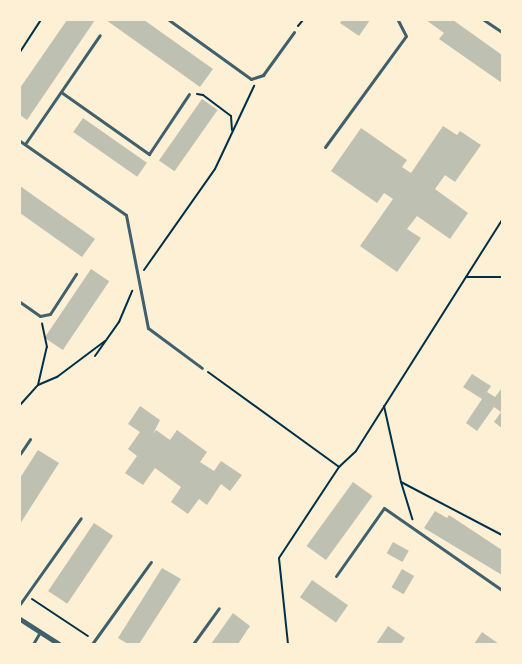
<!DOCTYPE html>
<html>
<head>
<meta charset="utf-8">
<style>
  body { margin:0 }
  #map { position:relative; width:522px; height:664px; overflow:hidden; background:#fdf0d5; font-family:Mulish,sans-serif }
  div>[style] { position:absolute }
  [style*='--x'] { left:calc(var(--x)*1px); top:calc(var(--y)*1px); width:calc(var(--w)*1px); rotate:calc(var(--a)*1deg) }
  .building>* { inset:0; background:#bec0b2; transform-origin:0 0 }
  .path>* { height:2px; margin:-1px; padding:0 1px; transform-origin:1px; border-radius:1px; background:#003049 }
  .service>* { height:3px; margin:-1.5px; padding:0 1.5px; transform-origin:1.5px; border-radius:1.5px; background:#3f606c }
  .minor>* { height:5px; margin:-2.5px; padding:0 2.5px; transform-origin:2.5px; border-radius:2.5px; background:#3f606c }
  span { translate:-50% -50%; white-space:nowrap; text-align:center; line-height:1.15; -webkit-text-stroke:4.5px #fdf0d5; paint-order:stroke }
  .frame { position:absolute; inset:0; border:21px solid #fdf0d5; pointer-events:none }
</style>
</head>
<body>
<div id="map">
  <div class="building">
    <div style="clip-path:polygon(67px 20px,95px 20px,27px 120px,20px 115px,20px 88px)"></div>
    <div style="clip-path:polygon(106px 20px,144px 20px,213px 69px,200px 87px)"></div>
    <div style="clip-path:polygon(342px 20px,370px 20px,359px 36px,340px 23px)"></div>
    <div style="clip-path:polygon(426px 20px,453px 20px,502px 55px,502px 83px,439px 39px,444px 33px)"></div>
    <div style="left:202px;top:99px;width:19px;height:75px;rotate:35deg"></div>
    <div style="left:83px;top:118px;width:78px;height:17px;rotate:35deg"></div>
    <div style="clip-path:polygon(443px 126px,457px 135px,460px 131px,481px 145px,455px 182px,445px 175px,435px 189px,468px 213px,450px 239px,417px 216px,407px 229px,421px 238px,397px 272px,360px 246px,393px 199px,384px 193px,377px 203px,331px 171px,361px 128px,407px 160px,402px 167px,411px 173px)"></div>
    <div style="clip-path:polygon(20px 186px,95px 239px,82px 257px,20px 213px)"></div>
    <div style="left:91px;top:269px;width:22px;height:83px;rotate:34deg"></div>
    <div style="clip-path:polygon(472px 374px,491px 386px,487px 392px,495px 397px,502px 388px,502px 428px,494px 422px,501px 412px,494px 407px,477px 431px,466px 423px,482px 399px,463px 387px)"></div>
    <div style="clip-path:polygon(140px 406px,160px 420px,153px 434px,156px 430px,170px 440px,177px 430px,207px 452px,200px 462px,214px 471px,221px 461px,242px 475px,230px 491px,221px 484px,207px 505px,199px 499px,188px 514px,171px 502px,181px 487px,155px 468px,143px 485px,125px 473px,137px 456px,128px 449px,140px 432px,128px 424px)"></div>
    <div style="clip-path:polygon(38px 450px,59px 463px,20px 524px,20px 478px)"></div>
    <div style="left:353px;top:482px;width:24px;height:79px;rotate:36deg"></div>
    <div style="clip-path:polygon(435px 511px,447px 518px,449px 515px,502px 550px,502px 575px,424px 528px)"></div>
    <div style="left:94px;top:523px;width:23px;height:82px;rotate:34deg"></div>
    <div style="left:393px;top:542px;width:18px;height:13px;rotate:29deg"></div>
    <div style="clip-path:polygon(162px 568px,181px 579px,139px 644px,128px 644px,118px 638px)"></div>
    <div style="left:402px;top:569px;width:14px;height:21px;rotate:30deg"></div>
    <div style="left:312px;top:580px;width:44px;height:21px;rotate:35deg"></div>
    <div style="clip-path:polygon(233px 613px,250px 626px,238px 644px,211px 644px)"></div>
    <div style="clip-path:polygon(388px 626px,405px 638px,401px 644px,376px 644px)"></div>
    <div style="clip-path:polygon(482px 632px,499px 644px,474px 644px)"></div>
  </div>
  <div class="path">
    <div style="--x:298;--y:26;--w:8;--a:-50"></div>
    <div style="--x:20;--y:52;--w:38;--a:-57"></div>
    <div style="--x:197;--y:94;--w:6;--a:9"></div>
    <div style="--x:203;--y:95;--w:35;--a:37"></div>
    <div style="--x:231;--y:116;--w:14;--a:86"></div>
    <div style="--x:144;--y:270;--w:123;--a:-54.9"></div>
    <div style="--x:215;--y:169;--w:92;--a:-64.8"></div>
    <div style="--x:466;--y:277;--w:36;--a:0"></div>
    <div style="--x:95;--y:356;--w:42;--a:-54.8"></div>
    <div style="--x:119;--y:322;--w:34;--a:-67"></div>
    <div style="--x:208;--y:372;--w:162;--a:35.9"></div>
    <div style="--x:38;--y:385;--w:39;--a:-77"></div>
    <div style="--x:47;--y:347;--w:24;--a:-102"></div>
    <div style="--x:20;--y:405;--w:27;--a:-48"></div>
    <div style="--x:38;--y:385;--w:21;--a:-23"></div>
    <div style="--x:57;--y:377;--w:60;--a:-36.9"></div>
    <div style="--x:384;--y:406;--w:78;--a:77.4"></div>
    <div style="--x:401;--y:482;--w:114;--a:27.7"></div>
    <div style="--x:401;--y:482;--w:39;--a:73"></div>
    <div style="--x:32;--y:599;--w:67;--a:33.5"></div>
    <div style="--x:288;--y:644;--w:86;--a:-96"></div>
    <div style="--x:279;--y:558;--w:109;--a:-56.6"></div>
    <div style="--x:339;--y:467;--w:23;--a:-43"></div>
    <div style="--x:356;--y:451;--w:273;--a:-57.7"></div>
  </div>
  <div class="service">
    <div style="--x:169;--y:20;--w:101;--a:35.7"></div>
    <div style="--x:251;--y:79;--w:13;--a:-18"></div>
    <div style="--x:263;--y:75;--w:53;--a:-54.2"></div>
    <div style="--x:484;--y:20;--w:22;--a:34"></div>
    <div style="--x:61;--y:92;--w:108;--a:35.2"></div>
    <div style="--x:149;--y:154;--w:72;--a:-56.3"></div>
    <div style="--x:20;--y:141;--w:129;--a:34.9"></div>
    <div style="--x:126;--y:215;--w:115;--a:79"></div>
    <div style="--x:148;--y:328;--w:67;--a:36.5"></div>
    <div style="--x:25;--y:144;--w:132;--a:-55.5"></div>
    <div style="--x:325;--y:147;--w:137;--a:-53.9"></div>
    <div style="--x:406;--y:36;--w:18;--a:-117"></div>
    <div style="--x:20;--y:302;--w:24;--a:35"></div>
    <div style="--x:40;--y:316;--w:10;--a:-11"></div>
    <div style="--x:50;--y:314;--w:48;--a:-57"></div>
    <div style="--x:20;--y:454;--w:18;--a:-56"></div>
    <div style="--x:336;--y:576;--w:83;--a:-54.8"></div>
    <div style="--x:384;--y:508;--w:144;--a:34.8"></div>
    <div style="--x:20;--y:604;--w:105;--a:-54.7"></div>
    <div style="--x:33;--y:644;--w:14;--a:-60"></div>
    <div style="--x:92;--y:644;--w:101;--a:-54.3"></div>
    <div style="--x:193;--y:644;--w:44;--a:-54.2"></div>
  </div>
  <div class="minor">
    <div style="--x:20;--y:619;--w:46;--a:32.7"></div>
  </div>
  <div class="frame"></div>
</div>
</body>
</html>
